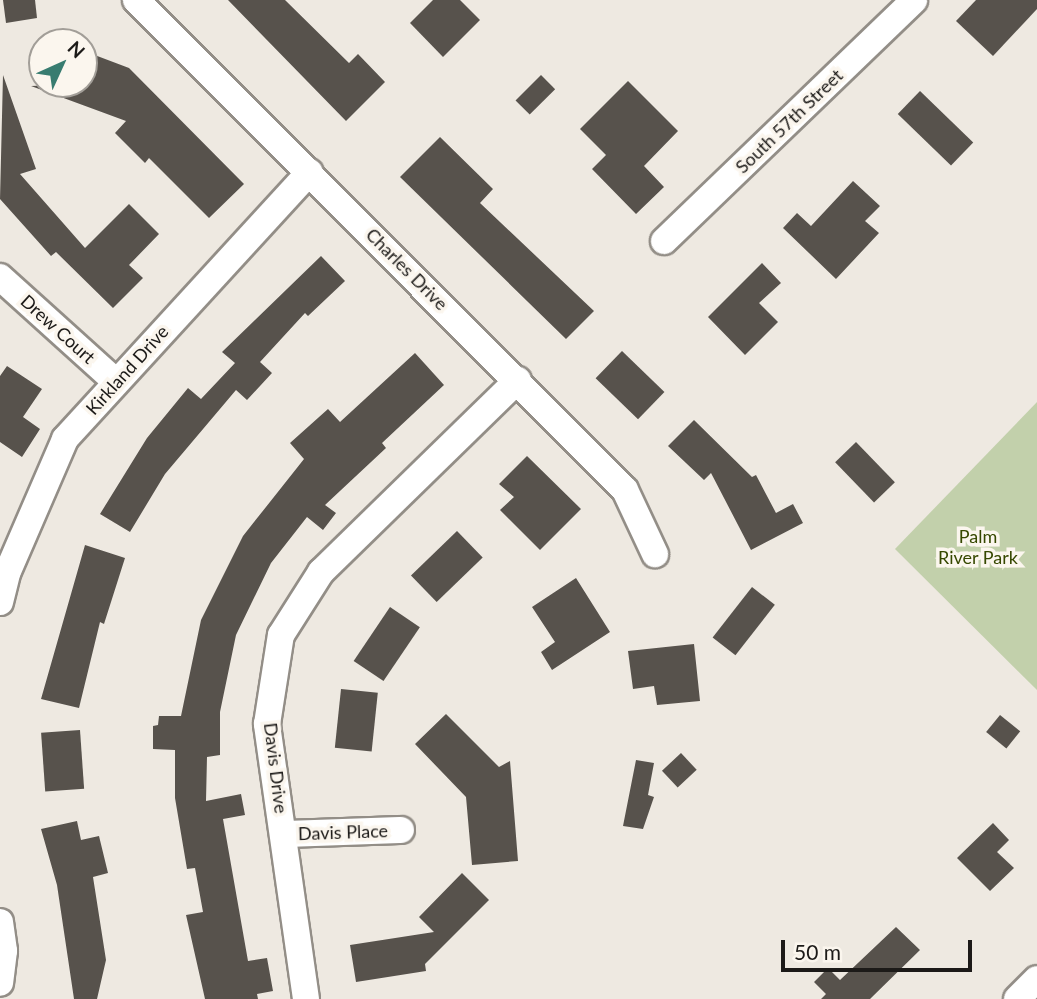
<!DOCTYPE html>
<html>
<head>
<meta charset="utf-8">
<style>
  body { margin:0 }
  #map { position:relative; width:1037px; height:999px; overflow:hidden; background:#eee9e1; font-family:Lato,sans-serif }
  div>[style] { position:absolute }
  [style*='--x'] { left:calc(var(--x)*1px); top:calc(var(--y)*1px); width:calc(var(--w)*1px); rotate:calc(var(--a)*1deg) }
  .green>* { inset:0; background:#c2d0ab }
  .building>* { inset:0; background:#57524c; transform-origin:0 0 }
  .roads { filter:drop-shadow(2px 0 #938e87) drop-shadow(-2px 0 #938e87) drop-shadow(0 2px #938e87) drop-shadow(0 -2px #938e87) }
  .minor>* { height:26px; margin:-13px; padding:0 13px; transform-origin:13px; border-radius:13px; background:#fff }
  span { translate:-50% -50%; white-space:nowrap; text-align:center; line-height:1.15; -webkit-text-stroke:7px #fbf6ee; paint-order:stroke }
  .street-label { font-size:18px; color:#1c1a18 }
  .park-label { font-size:18px; color:#364800 }
  .north { position:absolute; left:28px; top:28px; width:70px; height:70px; box-sizing:border-box; background:#fbf6ee; border:2px solid #a29e98; border-radius:50%; rotate:45deg; font-size:19px; font-weight:700; line-height:28px; text-align:center; color:#1c1a18 }
  .north::after { content:''; display:block; margin:auto; width:24px; height:32px; background:#387c70; clip-path:polygon(50% 0,100% 100%,50% 72%,0 100%) }
  .scale { position:absolute; left:781px; top:940px; width:191px; height:32px; box-sizing:border-box; border:4px solid #1c1a18; border-top:0; padding-left:9px; font-size:21px; line-height:24px; white-space:nowrap; color:#1c1a18; -webkit-text-stroke:5px #fbf6ee; paint-order:stroke }
</style>
</head>
<body>
<div id="map">
  <div class="green">
    <div style="clip-path:polygon(1037px 402px,1037px 690px,895px 549px)"></div>
  </div>
  <div class="building">
    <div style="clip-path:polygon(3px 0,35px 0,37px 18px,6px 23px)"></div>
    <div style="clip-path:polygon(228px 0,285px 0,349px 63px,358px 54px,385px 82px,346px 121px)"></div>
    <div style="clip-path:polygon(433px 0,460px 0,480px 20px,443px 57px,410px 23px)"></div>
    <div style="clip-path:polygon(976px 0,1037px 0,1037px 9px,993px 56px,956px 21px)"></div>
    <div style="clip-path:polygon(84px 51px,129px 68px,244px 184px,209px 218px,149px 158px,145px 163px,115px 133px,126px 121px,31px 86px,84px 84px)"></div>
    <div style="clip-path:polygon(3px 75px,36px 169px,20px 174px,85px 248px,129px 204px,159px 234px,129px 265px,143px 278px,113px 308px,56px 252px,51px 256px,0 199px)"></div>
    <div style="left:541px;top:75px;width:20px;height:36px;rotate:45deg"></div>
    <div style="clip-path:polygon(628px 81px,678px 131px,644px 166px,664px 187px,636px 214px,592px 169px,606px 155px,580px 129px)"></div>
    <div style="left:920px;top:91px;width:74px;height:32px;rotate:44deg"></div>
    <div style="clip-path:polygon(440px 137px,493px 189px,480px 203px,594px 311px,566px 339px,400px 177px)"></div>
    <div style="clip-path:polygon(853px 181px,880px 206px,865px 221px,879px 233px,836px 279px,783px 228px,797px 213px,811px 226px)"></div>
    <div style="clip-path:polygon(321px 256px,345px 281px,308px 316px,305px 313px,260px 362px,272px 373px,247px 400px,236px 390px,165px 474px,130px 532px,100px 514px,147px 438px,188px 388px,201px 399px,235px 363px,222px 352px)"></div>
    <div style="clip-path:polygon(762px 263px,781px 283px,759px 303px,778px 322px,745px 355px,708px 317px)"></div>
    <div style="left:622px;top:351px;width:59px;height:38px;rotate:44deg"></div>
    <div style="clip-path:polygon(415px 353px,444px 385px,382px 443px,386px 448px,325px 505px,336px 513px,323px 530px,307px 517px,271px 563px,236px 635px,220px 712px,220px 755px,207px 757px,206px 801px,241px 794px,245px 815px,223px 819px,248px 961px,267px 958px,273px 991px,257px 994px,258px 999px,205px 999px,186px 915px,203px 912px,195px 868px,187px 869px,175px 798px,175px 750px,153px 749px,153px 726px,158px 725px,159px 716px,181px 716px,201px 620px,243px 536px,304px 459px,290px 443px,328px 409px,340px 422px)"></div>
    <div style="clip-path:polygon(7px 366px,42px 389px,23px 417px,40px 429px,22px 457px,0 442px,0 376px)"></div>
    <div style="clip-path:polygon(694px 420px,752px 477px,756px 475px,776px 513px,793px 504px,803px 523px,751px 550px,711px 473px,704px 480px,668px 446px)"></div>
    <div style="left:856px;top:442px;width:56px;height:29px;rotate:46deg"></div>
    <div style="clip-path:polygon(527px 456px,581px 509px,540px 550px,500px 510px,514px 497px,499px 484px)"></div>
    <div style="left:457px;top:531px;width:37px;height:64px;rotate:46deg"></div>
    <div style="clip-path:polygon(85px 545px,125px 558px,104px 624px,100px 622px,79px 708px,41px 699px)"></div>
    <div style="clip-path:polygon(576px 578px,610px 632px,552px 670px,541px 652px,555px 642px,532px 607px)"></div>
    <div style="left:752px;top:587px;width:29px;height:64px;rotate:38deg"></div>
    <div style="left:390px;top:607px;width:36px;height:65px;rotate:34deg"></div>
    <div style="clip-path:polygon(694px 644px,700px 701px,657px 705px,654px 686px,633px 689px,628px 651px)"></div>
    <div style="left:341px;top:689px;width:37px;height:59px;rotate:6deg"></div>
    <div style="clip-path:polygon(446px 714px,499px 767px,510px 761px,518px 861px,472px 865px,466px 797px,415px 744px)"></div>
    <div style="left:1000px;top:715px;width:26px;height:22px;rotate:39deg"></div>
    <div style="left:80px;top:730px;width:59px;height:39px;rotate:86deg"></div>
    <div style="left:681px;top:753px;width:23px;height:26px;rotate:47deg"></div>
    <div style="clip-path:polygon(636px 760px,654px 763px,648px 795px,654px 797px,643px 829px,623px 826px)"></div>
    <div style="clip-path:polygon(77px 821px,81px 840px,99px 836px,108px 873px,93px 877px,106px 960px,97px 999px,74px 999px,57px 885px,41px 829px)"></div>
    <div style="clip-path:polygon(993px 823px,1009px 840px,997px 852px,1014px 868px,990px 891px,957px 858px)"></div>
    <div style="clip-path:polygon(462px 873px,489px 900px,425px 964px,426px 971px,356px 982px,350px 945px,434px 932px,419px 917px)"></div>
    <div style="clip-path:polygon(896px 927px,920px 950px,870px 999px,821px 999px,826px 994px,814px 982px,828px 968px,840px 980px)"></div>
  </div>
  <div class="roads">
    <div class="minor">
      <div style="--x:136;--y:0;--w:692;--a:45.06"></div>
      <div style="--x:625;--y:490;--w:71;--a:64.9"></div>
      <div style="--x:664;--y:241;--w:347;--a:-43.9"></div>
      <div style="--x:0;--y:277;--w:155;--a:42.1"></div>
      <div style="--x:0;--y:602;--w:32;--a:-76"></div>
      <div style="--x:8;--y:571;--w:144;--a:-66.6"></div>
      <div style="--x:65;--y:439;--w:362;--a:-47.5"></div>
      <div style="--x:285;--y:834;--w:116;--a:-2"></div>
      <div style="--x:0;--y:922;--w:29;--a:82"></div>
      <div style="--x:4;--y:951;--w:32;--a:97"></div>
      <div style="--x:306;--y:999;--w:278;--a:-98.1"></div>
      <div style="--x:267;--y:724;--w:90;--a:-81.1"></div>
      <div style="--x:281;--y:635;--w:75;--a:-57.6"></div>
      <div style="--x:321;--y:572;--w:275;--a:-44.3"></div>
      <div style="--x:1017;--y:999;--w:28;--a:-45"></div>
    </div>
  </div>
  <div class="street-label">
    <span style="left:789px;top:121px;rotate:-44deg">South 57th Street</span>
    <span style="left:407px;top:269px;rotate:45deg">Charles Drive</span>
    <span style="left:58px;top:329px;rotate:42deg">Drew Court</span>
    <span style="left:127px;top:370px;rotate:-48deg">Kirkland Drive</span>
    <span style="left:276px;top:768px;rotate:83deg">Davis Drive</span>
    <span style="left:343px;top:832px;rotate:-2deg">Davis Place</span>
  </div>
  <div class="park-label">
    <span style="left:978px;top:547px">Palm<br>River Park</span>
  </div>
  <div class="north">N</div>
  <div class="scale">50 m</div>
</div>
</body>
</html>
